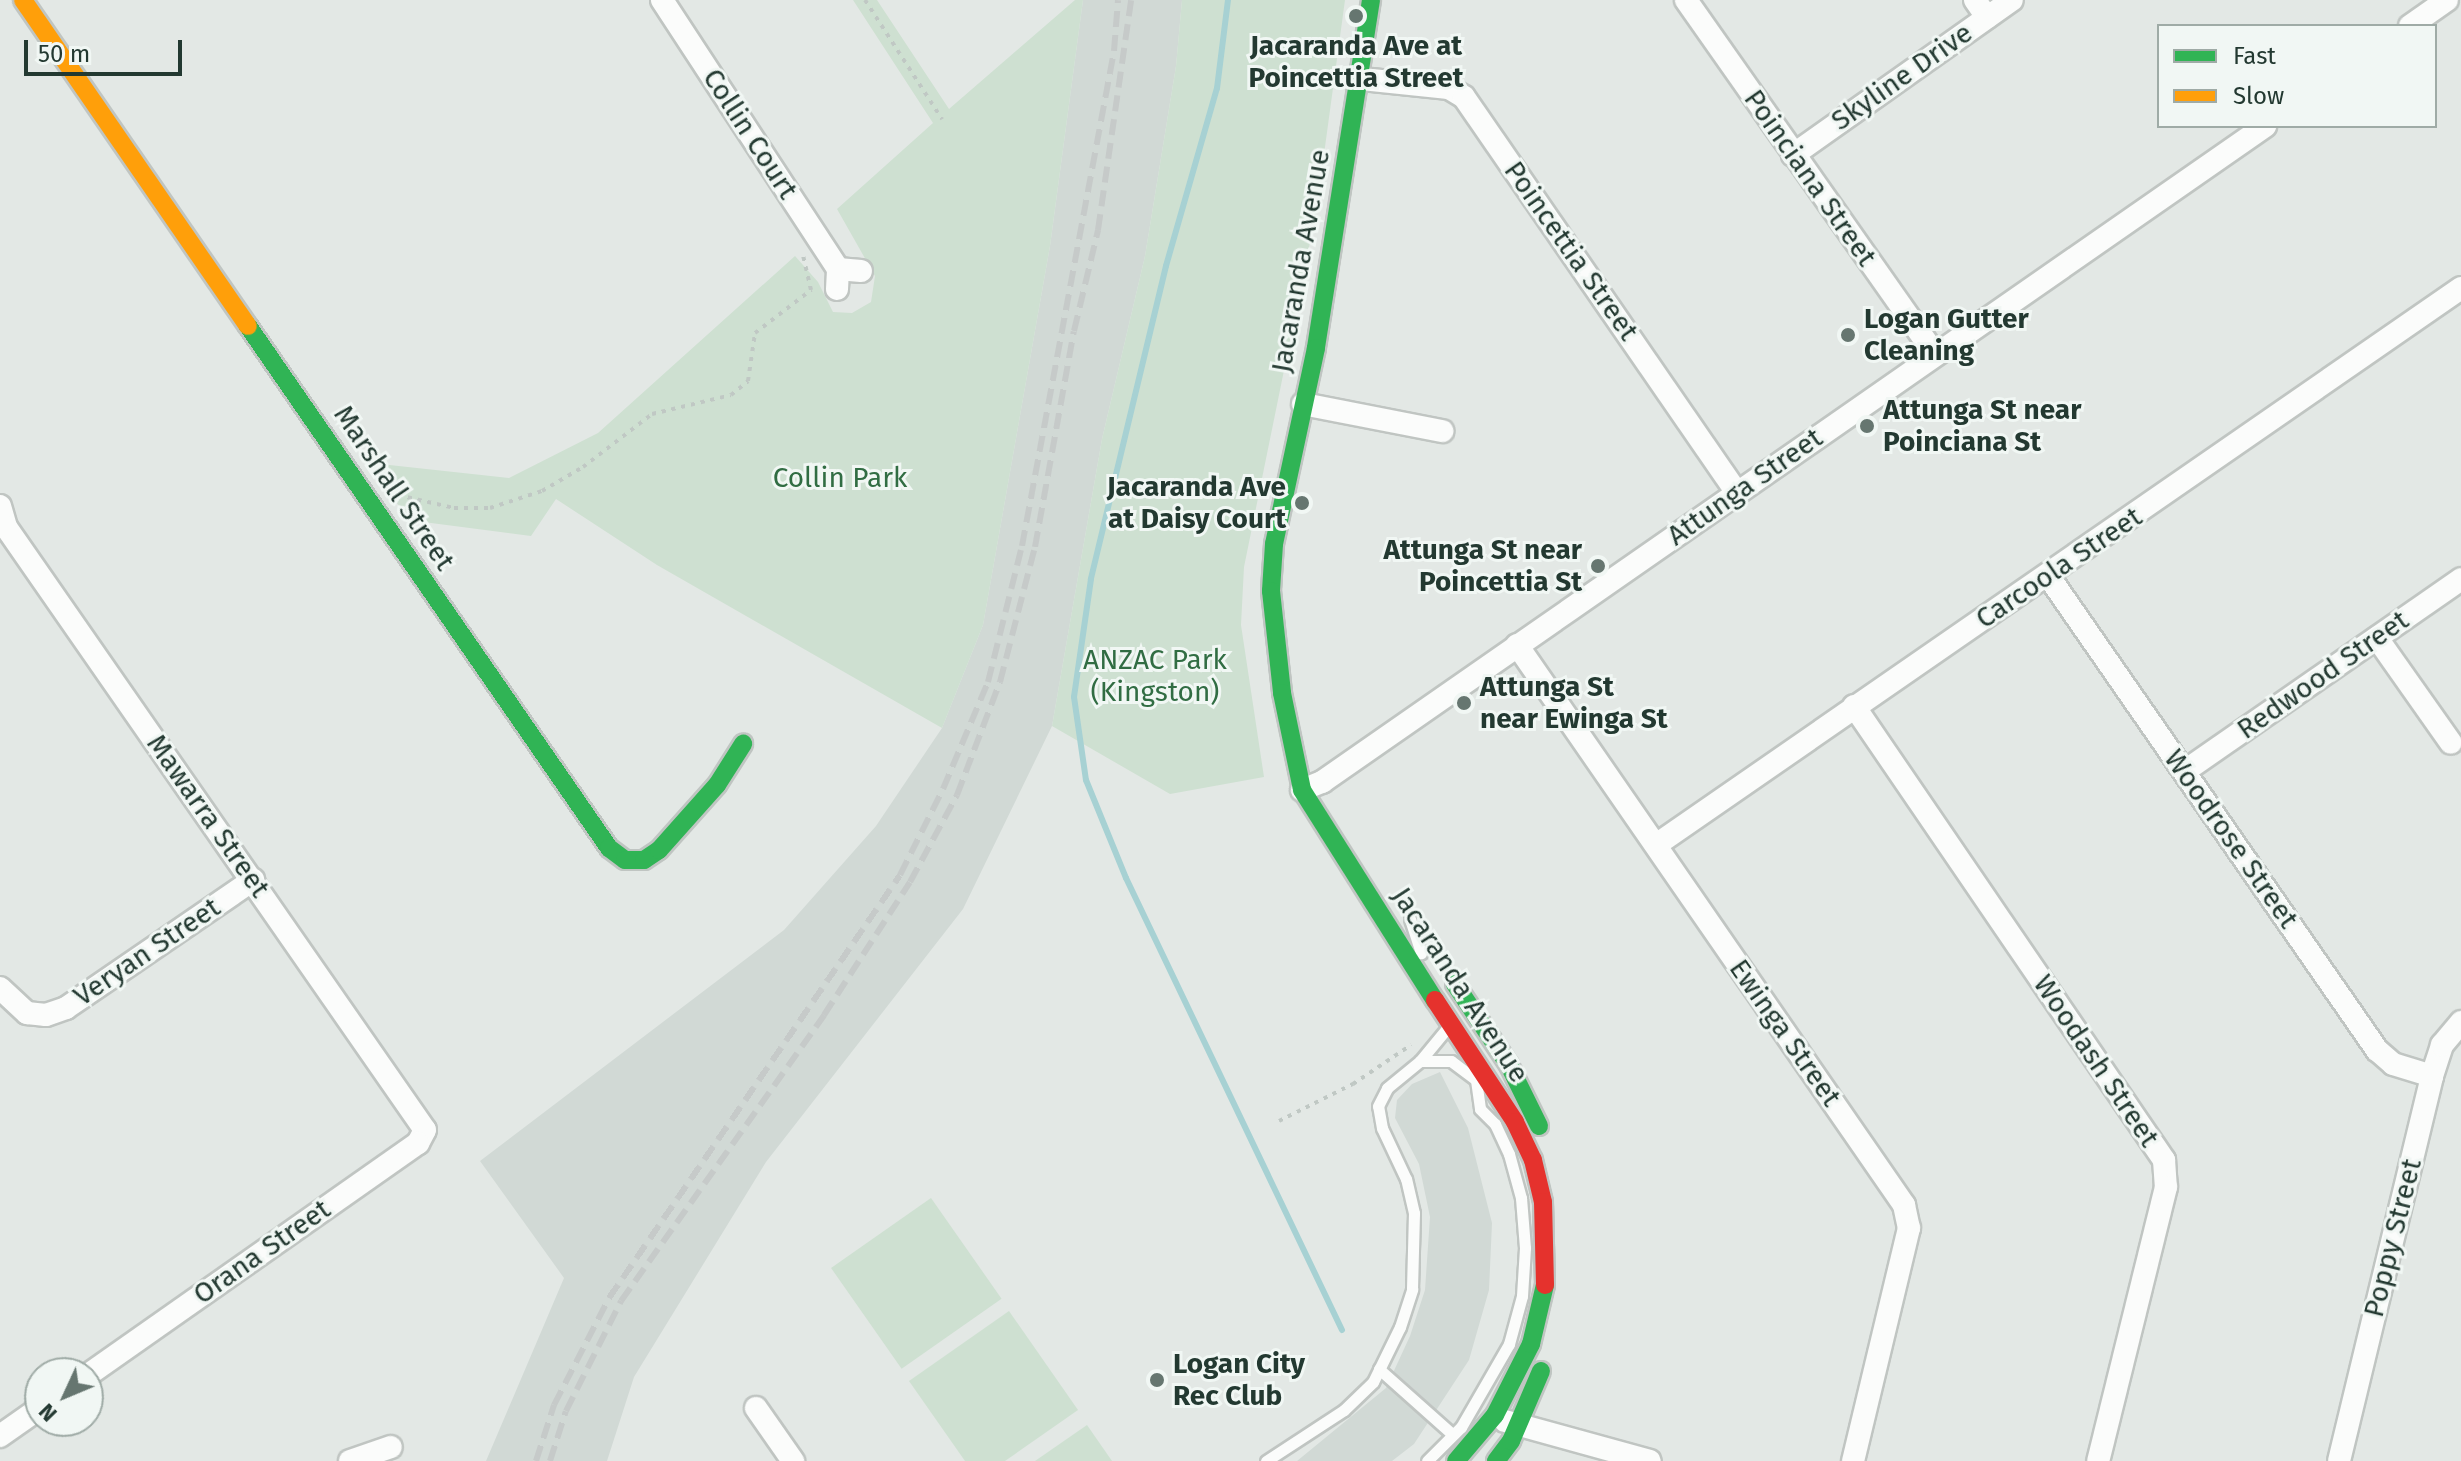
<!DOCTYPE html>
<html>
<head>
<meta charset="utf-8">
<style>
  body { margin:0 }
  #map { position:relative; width:2461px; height:1461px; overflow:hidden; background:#e3e8e5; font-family:"Fira Sans",sans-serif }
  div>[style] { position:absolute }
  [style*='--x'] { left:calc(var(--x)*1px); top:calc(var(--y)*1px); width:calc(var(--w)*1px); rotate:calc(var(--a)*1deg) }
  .built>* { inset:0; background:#d1d9d5 }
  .green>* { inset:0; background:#cee0d1; transform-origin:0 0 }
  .stream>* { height:6px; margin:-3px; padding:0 3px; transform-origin:3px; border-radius:3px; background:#a7d1d3 }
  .path>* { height:4px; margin-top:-2px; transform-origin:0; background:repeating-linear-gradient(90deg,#c0c8c4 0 4px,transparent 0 10px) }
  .roads { filter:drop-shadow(2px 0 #c0c5c2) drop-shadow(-2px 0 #c0c5c2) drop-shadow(0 2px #c0c5c2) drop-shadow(0 -2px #c0c5c2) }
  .lane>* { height:11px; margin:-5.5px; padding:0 5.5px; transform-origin:5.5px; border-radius:5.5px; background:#fbfcfb }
  .street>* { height:22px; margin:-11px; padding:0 11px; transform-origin:11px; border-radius:11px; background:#fbfcfb }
  .fast>* { height:18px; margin:-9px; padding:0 9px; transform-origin:9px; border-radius:9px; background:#30b455 }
  .slow>* { height:18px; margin:-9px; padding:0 9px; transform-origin:9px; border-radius:9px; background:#ff9f0a }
  .jam>* { height:18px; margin:-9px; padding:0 9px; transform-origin:9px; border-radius:9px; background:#e5322d }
  .rail>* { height:6px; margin-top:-3px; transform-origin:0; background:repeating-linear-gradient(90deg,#c6cac9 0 16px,transparent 0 24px) }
  .dots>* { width:22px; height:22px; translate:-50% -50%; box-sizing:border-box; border:4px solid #f1f7f4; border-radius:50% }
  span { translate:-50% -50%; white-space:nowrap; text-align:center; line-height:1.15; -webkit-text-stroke:6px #f1f7f4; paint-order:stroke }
  .poi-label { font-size:28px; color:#233931; font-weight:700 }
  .left { translate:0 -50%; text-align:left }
  .right { translate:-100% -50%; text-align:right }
  .street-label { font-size:28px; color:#233931 }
  .park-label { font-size:28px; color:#316d43 }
  .legend { position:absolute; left:2157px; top:24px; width:280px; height:104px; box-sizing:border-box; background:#f1f7f4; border:2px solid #9faba6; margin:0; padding:10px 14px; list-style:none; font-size:24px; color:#233931 }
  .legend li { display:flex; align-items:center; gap:16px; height:40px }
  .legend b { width:40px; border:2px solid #9faba6 }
  .north { position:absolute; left:24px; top:1357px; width:80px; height:80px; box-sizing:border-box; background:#f1f7f4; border:2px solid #9faba6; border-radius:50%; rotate:226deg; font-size:22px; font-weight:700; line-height:32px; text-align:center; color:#233931 }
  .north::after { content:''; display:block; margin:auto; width:28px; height:36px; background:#667670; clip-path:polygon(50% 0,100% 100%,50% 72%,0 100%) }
  .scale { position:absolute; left:24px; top:40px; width:158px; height:36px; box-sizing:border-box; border:4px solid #233931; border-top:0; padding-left:10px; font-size:24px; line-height:28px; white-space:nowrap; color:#233931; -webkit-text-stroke:6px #f1f7f4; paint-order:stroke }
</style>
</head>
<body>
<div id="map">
  <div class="built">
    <div style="clip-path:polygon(1083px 0,1182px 0,1176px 66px,1145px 256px,1102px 439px,1052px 726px,963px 909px,766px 1162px,634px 1377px,607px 1461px,486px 1461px,564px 1278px,480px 1161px,784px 930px,876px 826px,942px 728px,983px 625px,1050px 246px)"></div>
    <div style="clip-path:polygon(1440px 1072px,1468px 1128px,1492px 1223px,1489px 1290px,1469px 1360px,1414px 1444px,1392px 1461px,1297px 1461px,1386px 1388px,1410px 1336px,1425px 1290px,1430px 1217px,1419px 1164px,1395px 1118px,1397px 1100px,1412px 1084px)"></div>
  </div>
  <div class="green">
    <div style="clip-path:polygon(853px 0,877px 0,949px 109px,1075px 0,1083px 0,1050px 246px,983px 625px,942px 728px,657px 565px,556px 499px,531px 536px,408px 520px,371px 463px,509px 478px,598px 433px,795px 256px,818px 282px,833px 312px,852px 313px,871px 302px,875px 276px,837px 209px,933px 123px)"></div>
    <div style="clip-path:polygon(1182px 0,1345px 0,1316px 213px,1244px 567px,1241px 625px,1264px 777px,1170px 794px,1052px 726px,1102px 439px,1145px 256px,1176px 66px)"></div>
    <div style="left:931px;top:1198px;width:123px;height:122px;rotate:55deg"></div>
    <div style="clip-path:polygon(1009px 1311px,1078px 1410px,1005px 1461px,965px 1461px,909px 1381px)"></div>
    <div style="clip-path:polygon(1087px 1425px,1112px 1461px,1035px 1461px)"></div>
  </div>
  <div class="stream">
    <div style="--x:1228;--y:0;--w:89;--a:97.1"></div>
    <div style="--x:1217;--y:88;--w:185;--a:106"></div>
    <div style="--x:1166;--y:266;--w:322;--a:103.5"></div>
    <div style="--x:1091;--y:579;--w:119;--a:98.2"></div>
    <div style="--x:1074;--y:697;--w:84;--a:81.8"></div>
    <div style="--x:1086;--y:780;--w:106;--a:67.8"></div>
    <div style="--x:1126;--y:878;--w:501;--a:64.46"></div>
  </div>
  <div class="path">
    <div style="--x:865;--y:0;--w:142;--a:57.1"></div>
    <div style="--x:398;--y:495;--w:57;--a:13.1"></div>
    <div style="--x:454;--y:508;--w:36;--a:0"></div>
    <div style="--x:490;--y:508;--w:55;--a:-18.1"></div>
    <div style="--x:542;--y:491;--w:48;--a:-30.3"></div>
    <div style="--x:583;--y:467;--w:87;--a:-37.5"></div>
    <div style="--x:652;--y:414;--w:81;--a:-13.5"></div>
    <div style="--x:731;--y:395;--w:22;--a:-39"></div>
    <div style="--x:748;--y:381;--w:49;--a:-81.7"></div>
    <div style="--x:755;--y:333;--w:71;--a:-37.5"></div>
    <div style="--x:811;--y:290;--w:36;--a:-103"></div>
    <div style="--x:1279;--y:1121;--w:83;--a:-26.6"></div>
    <div style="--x:1353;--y:1084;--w:70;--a:-33.9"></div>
  </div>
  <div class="roads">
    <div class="lane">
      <div style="--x:1410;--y:919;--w:36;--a:72"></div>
      <div style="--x:1420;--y:1061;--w:31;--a:0"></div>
      <div style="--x:1451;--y:1061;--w:31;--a:37"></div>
      <div style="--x:1476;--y:1080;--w:29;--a:82"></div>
      <div style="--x:1480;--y:1109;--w:21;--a:45"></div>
      <div style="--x:1495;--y:1124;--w:33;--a:65"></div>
      <div style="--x:1509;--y:1154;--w:46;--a:74.7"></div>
      <div style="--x:1521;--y:1198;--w:50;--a:85.4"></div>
      <div style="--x:1525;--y:1248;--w:48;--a:93.6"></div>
      <div style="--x:1522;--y:1296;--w:50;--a:105.2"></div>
      <div style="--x:1509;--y:1344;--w:96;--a:120"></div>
      <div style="--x:1461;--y:1427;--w:48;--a:135"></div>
      <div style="--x:1379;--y:1369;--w:98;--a:41.7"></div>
      <div style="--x:1266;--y:1461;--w:93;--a:-33.2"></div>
      <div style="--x:1344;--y:1410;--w:40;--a:-44"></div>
      <div style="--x:1373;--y:1382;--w:61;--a:-63.9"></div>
      <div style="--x:1400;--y:1327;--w:40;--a:-72"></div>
      <div style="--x:1412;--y:1289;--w:76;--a:-88.5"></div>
      <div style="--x:1414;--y:1213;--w:35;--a:-103"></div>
      <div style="--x:1406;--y:1179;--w:56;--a:-115.2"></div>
      <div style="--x:1382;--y:1128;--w:22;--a:-100"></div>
      <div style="--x:1378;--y:1106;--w:20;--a:-63"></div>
      <div style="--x:1387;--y:1088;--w:43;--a:-39.3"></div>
      <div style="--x:1420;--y:1061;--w:44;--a:-50.5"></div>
    </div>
    <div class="street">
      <div style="--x:662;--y:0;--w:321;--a:56.8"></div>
      <div style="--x:1686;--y:0;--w:433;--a:54.9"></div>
      <div style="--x:1975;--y:0;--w:21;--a:55"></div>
      <div style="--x:2410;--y:26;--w:45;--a:-35.1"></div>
      <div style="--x:1362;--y:79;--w:87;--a:5.9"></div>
      <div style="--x:1449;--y:88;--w:17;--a:31"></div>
      <div style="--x:1464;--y:97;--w:480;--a:55.4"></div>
      <div style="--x:1793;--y:155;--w:268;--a:-35.3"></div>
      <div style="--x:837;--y:289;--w:20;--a:-87"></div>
      <div style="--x:838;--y:269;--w:23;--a:5"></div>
      <div style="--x:1303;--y:404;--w:142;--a:11"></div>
      <div style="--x:0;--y:506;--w:22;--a:74"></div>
      <div style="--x:6;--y:527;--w:734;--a:55.21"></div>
      <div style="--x:425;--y:1130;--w:15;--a:118"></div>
      <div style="--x:418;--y:1143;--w:403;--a:144.9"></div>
      <div style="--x:2049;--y:577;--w:576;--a:55.26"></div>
      <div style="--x:2377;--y:1050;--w:21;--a:41"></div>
      <div style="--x:2393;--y:1064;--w:41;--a:17.1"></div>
      <div style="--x:2377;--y:638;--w:128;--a:54.8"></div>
      <div style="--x:1517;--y:645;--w:681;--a:55.35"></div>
      <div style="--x:1904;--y:1205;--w:24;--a:78"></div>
      <div style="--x:1909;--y:1228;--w:240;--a:103.5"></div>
      <div style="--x:1854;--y:706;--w:550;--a:55.67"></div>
      <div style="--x:2164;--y:1160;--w:27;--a:86"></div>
      <div style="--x:2166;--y:1187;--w:282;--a:103.9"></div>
      <div style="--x:2185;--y:771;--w:336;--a:-34.8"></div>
      <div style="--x:1302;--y:790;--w:22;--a:-22"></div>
      <div style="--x:1322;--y:782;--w:1149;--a:-34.82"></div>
      <div style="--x:1656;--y:845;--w:979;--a:-34.68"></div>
      <div style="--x:0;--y:988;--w:37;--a:43"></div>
      <div style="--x:27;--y:1013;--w:19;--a:6"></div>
      <div style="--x:46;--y:1015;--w:21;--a:-19"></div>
      <div style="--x:66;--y:1008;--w:227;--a:-34.4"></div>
      <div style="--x:756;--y:1408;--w:65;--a:55.1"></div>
      <div style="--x:1505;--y:1421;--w:150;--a:15.4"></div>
      <div style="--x:0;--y:1436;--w:49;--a:-35"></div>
      <div style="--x:350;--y:1461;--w:43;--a:-18.9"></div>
      <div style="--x:2339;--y:1461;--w:396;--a:-76.4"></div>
      <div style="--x:2432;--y:1076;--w:33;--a:-72"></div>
      <div style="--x:2442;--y:1045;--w:30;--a:-50"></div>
    </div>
    <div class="fast">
      <div style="--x:1371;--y:0;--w:352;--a:99"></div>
      <div style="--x:1316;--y:348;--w:200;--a:102.1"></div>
      <div style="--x:1274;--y:544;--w:47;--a:93.7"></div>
      <div style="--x:1271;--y:591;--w:103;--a:83.8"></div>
      <div style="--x:1282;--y:693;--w:99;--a:78.3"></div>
      <div style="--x:1302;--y:790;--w:249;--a:57.7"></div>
      <div style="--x:248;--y:326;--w:635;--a:55.33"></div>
      <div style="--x:609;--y:848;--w:20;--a:37"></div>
      <div style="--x:625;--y:860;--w:19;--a:0"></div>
      <div style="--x:644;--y:860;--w:18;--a:-34"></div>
      <div style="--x:659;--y:850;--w:87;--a:-48.3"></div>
      <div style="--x:717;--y:785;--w:49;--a:-57.6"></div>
      <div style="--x:1455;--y:984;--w:97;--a:56.3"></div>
      <div style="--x:1509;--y:1065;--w:68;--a:63.8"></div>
      <div style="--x:1456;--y:1461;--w:60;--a:-49.7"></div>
      <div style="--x:1495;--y:1415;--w:80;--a:-63.1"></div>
      <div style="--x:1531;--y:1344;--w:61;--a:-76.7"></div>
      <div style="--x:1496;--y:1461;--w:25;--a:-53"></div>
      <div style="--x:1511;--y:1441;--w:76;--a:-66.8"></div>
    </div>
    <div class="slow">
      <div style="--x:23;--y:0;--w:396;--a:55.4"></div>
    </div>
    <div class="jam">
      <div style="--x:1435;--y:1000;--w:146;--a:56.7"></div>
      <div style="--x:1515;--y:1122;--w:42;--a:64.7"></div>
      <div style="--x:1533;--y:1160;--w:43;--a:76.6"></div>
      <div style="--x:1543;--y:1202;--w:83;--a:88.6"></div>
    </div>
  </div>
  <div class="rail">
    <div style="--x:536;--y:1461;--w:59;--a:-72.2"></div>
    <div style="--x:554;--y:1405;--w:120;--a:-62.8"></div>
    <div style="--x:609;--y:1298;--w:513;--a:-55.47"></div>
    <div style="--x:900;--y:875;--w:96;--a:-63.4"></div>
    <div style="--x:943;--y:789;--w:116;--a:-67.2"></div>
    <div style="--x:988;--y:682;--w:140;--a:-76"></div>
    <div style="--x:1022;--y:546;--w:503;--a:-79.47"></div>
    <div style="--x:1114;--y:51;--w:51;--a:-85.5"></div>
    <div style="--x:550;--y:1461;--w:52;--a:-72.3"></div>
    <div style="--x:566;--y:1411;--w:123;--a:-63.4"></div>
    <div style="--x:621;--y:1301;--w:351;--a:-54.6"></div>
    <div style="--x:824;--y:1015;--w:158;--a:-57.1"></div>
    <div style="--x:910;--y:882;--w:99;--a:-61.6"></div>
    <div style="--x:957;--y:795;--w:121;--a:-69.2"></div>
    <div style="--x:1000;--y:682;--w:139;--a:-75.5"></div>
    <div style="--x:1035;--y:547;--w:219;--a:-79.8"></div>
    <div style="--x:1074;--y:331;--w:104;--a:-76.6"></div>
    <div style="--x:1098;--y:230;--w:232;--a:-81.8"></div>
  </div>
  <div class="dots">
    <div style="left:1356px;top:16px;background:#667670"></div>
    <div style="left:1848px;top:335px;background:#667670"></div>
    <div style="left:1867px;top:426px;background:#667670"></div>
    <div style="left:1302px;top:503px;background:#667670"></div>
    <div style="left:1598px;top:566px;background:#667670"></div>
    <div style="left:1464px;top:703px;background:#667670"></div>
    <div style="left:1157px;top:1380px;background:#667670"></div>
  </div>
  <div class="poi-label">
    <span style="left:1356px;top:62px">Jacaranda Ave at<br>Poincettia Street</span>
    <span class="left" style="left:1864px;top:335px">Logan Gutter<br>Cleaning</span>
    <span class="left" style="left:1883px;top:426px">Attunga St near<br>Poinciana St</span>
    <span class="right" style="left:1286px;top:503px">Jacaranda Ave<br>at Daisy Court</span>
    <span class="right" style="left:1582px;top:566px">Attunga St near<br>Poincettia St</span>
    <span class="left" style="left:1480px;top:703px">Attunga St<br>near Ewinga St</span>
    <span class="left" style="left:1173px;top:1380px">Logan City<br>Rec Club</span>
  </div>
  <div class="street-label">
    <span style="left:1902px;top:77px;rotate:-35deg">Skyline Drive</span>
    <span style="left:750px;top:134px;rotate:57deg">Collin Court</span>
    <span style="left:1810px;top:178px;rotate:55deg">Poinciana Street</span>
    <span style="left:1571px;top:251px;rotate:55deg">Poincettia Street</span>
    <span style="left:1301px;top:261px;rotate:-80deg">Jacaranda Avenue</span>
    <span style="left:1745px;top:487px;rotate:-35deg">Attunga Street</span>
    <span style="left:394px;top:488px;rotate:56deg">Marshall Street</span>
    <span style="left:2059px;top:568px;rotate:-34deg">Carcoola Street</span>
    <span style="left:2323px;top:675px;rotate:-35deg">Redwood Street</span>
    <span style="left:208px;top:816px;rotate:55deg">Mawarra Street</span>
    <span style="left:2231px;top:839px;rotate:55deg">Woodrose Street</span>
    <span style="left:147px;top:952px;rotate:-34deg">Veryan Street</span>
    <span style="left:1460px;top:985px;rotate:57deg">Jacaranda Avenue</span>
    <span style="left:1785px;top:1033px;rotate:55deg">Ewinga Street</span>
    <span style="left:2096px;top:1061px;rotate:56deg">Woodash Street</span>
    <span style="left:2393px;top:1238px;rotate:-76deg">Poppy Street</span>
    <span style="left:262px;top:1252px;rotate:-35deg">Orana Street</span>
  </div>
  <div class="park-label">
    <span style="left:840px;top:478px">Collin Park</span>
    <span style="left:1155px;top:676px">ANZAC Park<br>(Kingston)</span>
  </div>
  <ul class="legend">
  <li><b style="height:10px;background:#30b455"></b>Fast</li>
  <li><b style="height:10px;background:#ff9f0a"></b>Slow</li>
  </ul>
  <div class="north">N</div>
  <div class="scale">50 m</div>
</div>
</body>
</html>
